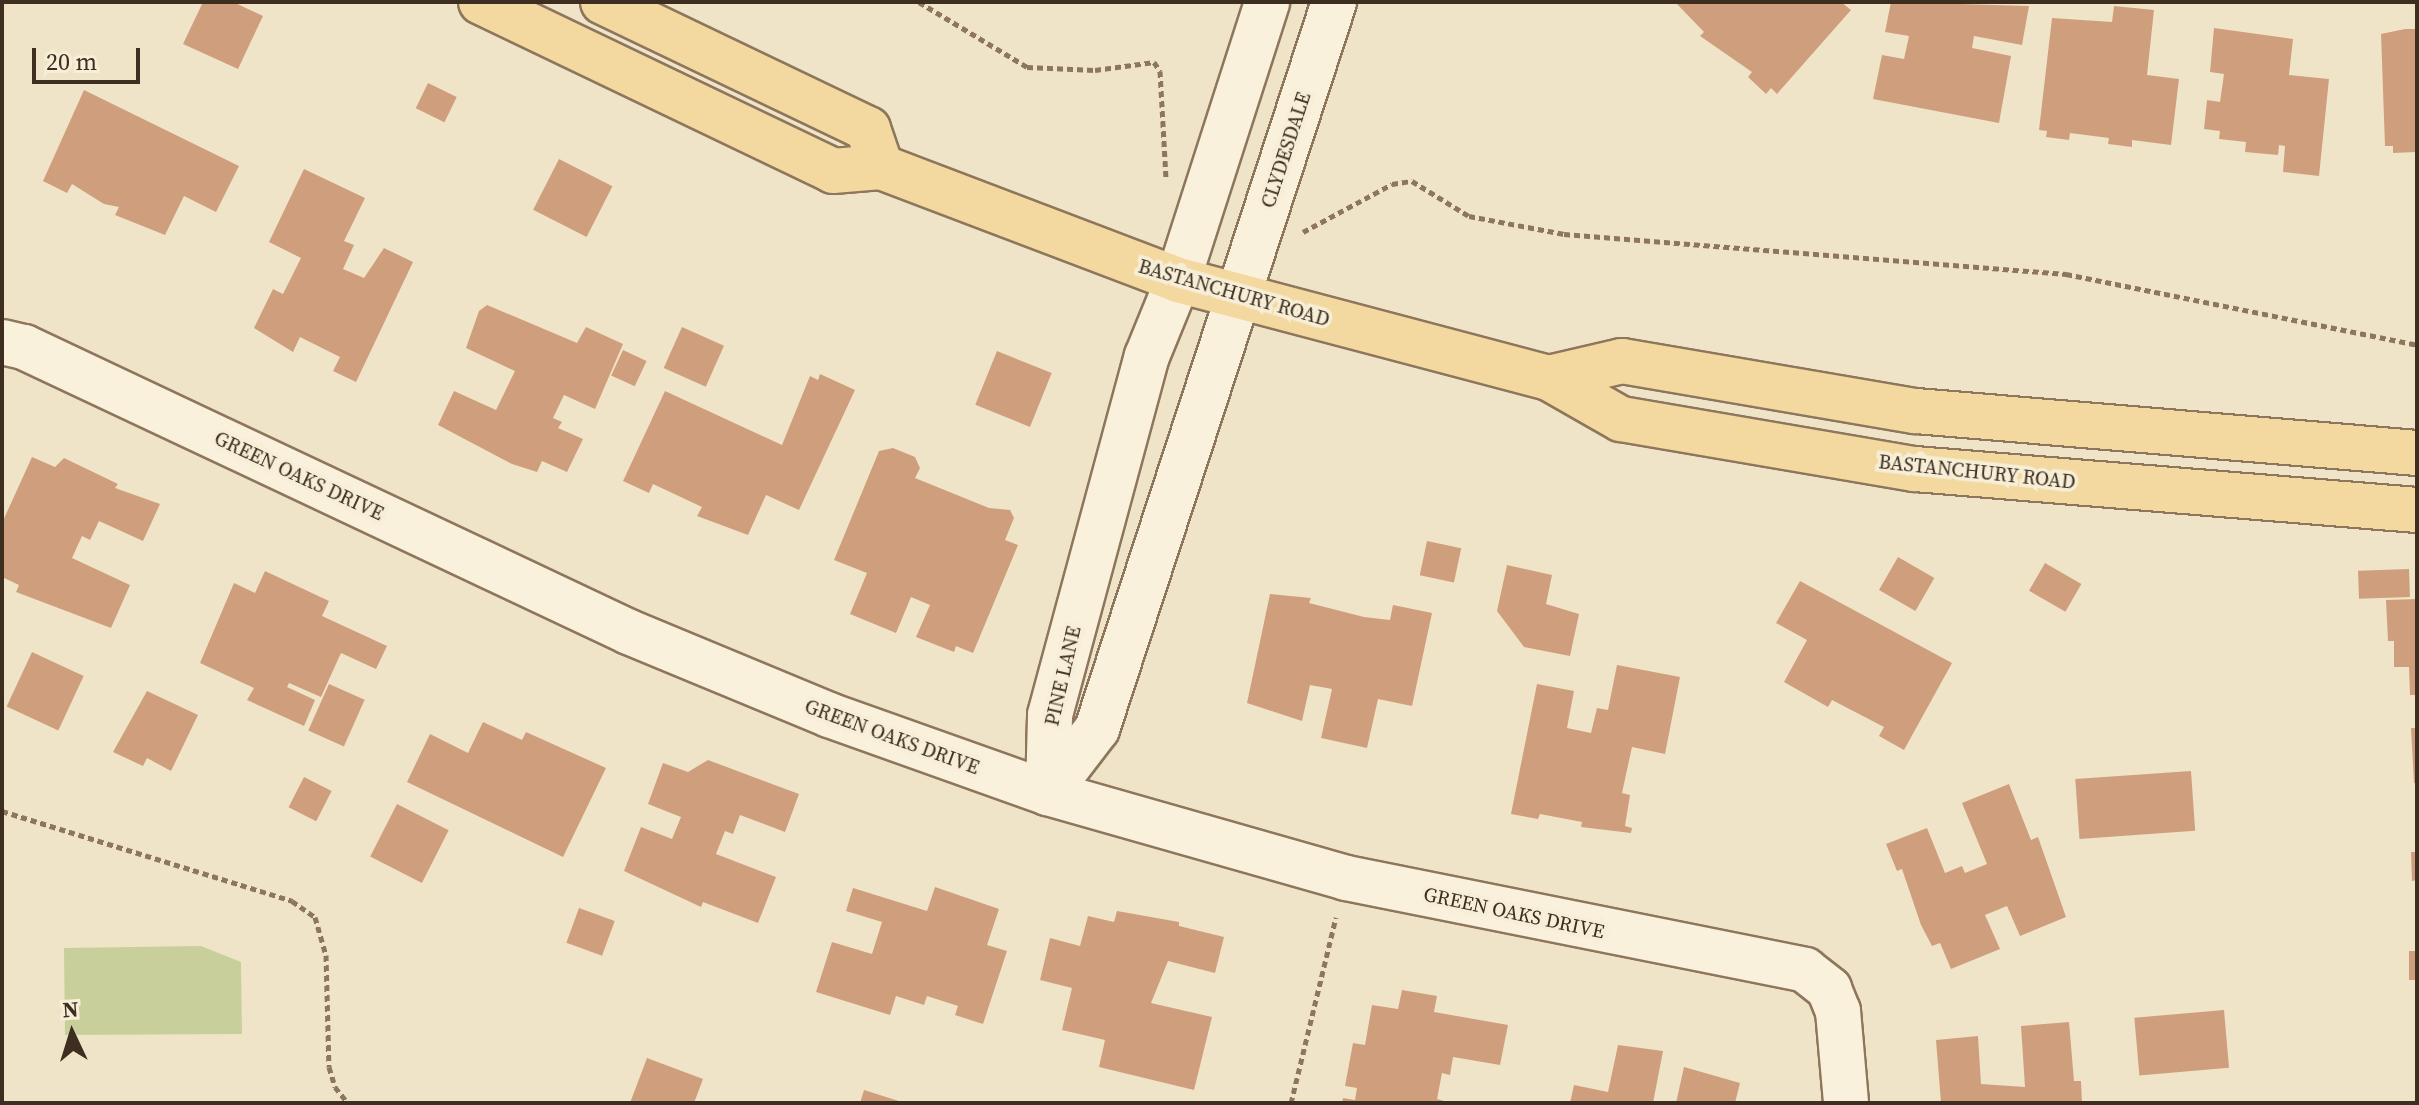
<!DOCTYPE html>
<html>
<head>
<meta charset="utf-8">
<style>
  body { margin:0 }
  #map { position:relative; width:2419px; height:1105px; overflow:hidden; background:#f0e4c8; font-family:"Source Serif 4",serif }
  div>[style] { position:absolute }
  [style*='--x'] { left:calc(var(--x)*1px); top:calc(var(--y)*1px); width:calc(var(--w)*1px); rotate:calc(var(--a)*1deg) }
  .green>* { inset:0; background:#c9cf9b }
  .building>* { inset:0; background:#cf9f7d; transform-origin:0 0 }
  .path>* { height:5px; margin-top:-2.5px; transform-origin:0; background:repeating-linear-gradient(90deg,#8d765c 0 6px,transparent 0 10px) }
  .roads { filter:drop-shadow(2px 0 #8d765c) drop-shadow(-2px 0 #8d765c) drop-shadow(0 2px #8d765c) drop-shadow(0 -2px #8d765c) }
  .minor>* { height:44px; margin:-22px; padding:0 22px; transform-origin:22px; border-radius:22px; background:#faf1dc }
  .major>* { height:44px; margin:-22px; padding:0 22px; transform-origin:22px; border-radius:22px; background:#f3d9a0 }
  span { translate:-50% -50%; white-space:nowrap; text-align:center; line-height:1.15; -webkit-text-stroke:7px #f7eed8; paint-order:stroke }
  .street-label { font-size:20px; color:#3d2e20 }
  .frame { position:absolute; inset:0; border:4px solid #3d2e20; pointer-events:none }
  .north { position:absolute; left:32px; top:993px; width:80px; height:80px; -webkit-text-stroke:6px #f7eed8; paint-order:stroke; rotate:356deg; font-size:22px; font-weight:700; line-height:32px; text-align:center; color:#3d2e20 }
  .north::after { content:''; display:block; margin:auto; width:28px; height:36px; background:#3d2e20; clip-path:polygon(50% 0,100% 100%,50% 72%,0 100%) }
  .scale { position:absolute; left:32px; top:48px; width:108px; height:36px; box-sizing:border-box; border:4px solid #3d2e20; border-top:0; padding-left:10px; font-size:24px; line-height:28px; white-space:nowrap; color:#3d2e20; -webkit-text-stroke:6px #f7eed8; paint-order:stroke }
</style>
</head>
<body>
<div id="map">
  <div class="green">
    <div style="clip-path:polygon(201px 946px,241px 962px,242px 1034px,65px 1035px,64px 948px)"></div>
  </div>
  <div class="building">
    <div style="clip-path:polygon(203px 2px,233px 2px,263px 16px,238px 69px,183px 44px)"></div>
    <div style="clip-path:polygon(1675px 2px,1841px 2px,1851px 10px,1777px 94px,1771px 88px,1766px 94px,1748px 77px,1752px 72px,1700px 36px,1704px 32px)"></div>
    <div style="clip-path:polygon(1891px 2px,2029px 6px,2022px 45px,1974px 36px,1972px 48px,2011px 56px,1999px 123px,1873px 99px,1882px 55px,1904px 59px,1909px 36px,1885px 32px)"></div>
    <div style="clip-path:polygon(2114px 6px,2154px 10px,2147px 75px,2179px 79px,2171px 145px,2132px 140px,2132px 147px,2108px 144px,2109px 138px,2070px 133px,2069px 140px,2046px 137px,2047px 131px,2039px 130px,2052px 18px,2112px 22px)"></div>
    <div style="clip-path:polygon(2214px 28px,2293px 39px,2289px 75px,2329px 79px,2319px 176px,2283px 172px,2285px 146px,2279px 145px,2278px 155px,2245px 152px,2246px 142px,2219px 139px,2220px 131px,2204px 129px,2207px 100px,2220px 102px,2224px 74px,2210px 72px)"></div>
    <div style="clip-path:polygon(2405px 29px,2417px 29px,2417px 145px,2416px 152px,2393px 153px,2393px 146px,2385px 146px,2381px 34px)"></div>
    <div style="left:428px;top:83px;width:32px;height:28px;rotate:26deg"></div>
    <div style="clip-path:polygon(84px 90px,239px 166px,216px 212px,184px 196px,165px 235px,115px 215px,119px 207px,104px 204px,72px 184px,67px 193px,43px 181px)"></div>
    <div style="left:559px;top:159px;width:60px;height:57px;rotate:27deg"></div>
    <div style="clip-path:polygon(304px 169px,365px 198px,344px 241px,354px 245px,343px 269px,364px 278px,384px 248px,413px 262px,356px 382px,333px 371px,340px 357px,300px 337px,293px 352px,254px 328px,273px 289px,283px 294px,301px 258px,269px 242px)"></div>
    <div style="clip-path:polygon(487px 305px,577px 343px,586px 327px,623px 344px,595px 409px,564px 395px,553px 418px,562px 422px,558px 428px,583px 439px,567px 472px,542px 461px,537px 472px,512px 464px,438px 425px,454px 391px,496px 410px,515px 371px,466px 348px,479px 311px)"></div>
    <div style="left:682px;top:327px;width:46px;height:45px;rotate:24deg"></div>
    <div style="left:623px;top:350px;width:26px;height:28px;rotate:25deg"></div>
    <div style="left:997px;top:351px;width:59px;height:58px;rotate:22deg"></div>
    <div style="clip-path:polygon(820px 374px,855px 390px,799px 510px,766px 495px,748px 535px,697px 516px,702px 507px,653px 484px,649px 493px,623px 481px,665px 391px,782px 445px,810px 376px,818px 380px)"></div>
    <div style="clip-path:polygon(893px 448px,915px 457px,920px 468px,915px 478px,989px 508px,1010px 510px,1014px 518px,1005px 540px,1018px 545px,973px 653px,956px 646px,954px 652px,916px 637px,930px 605px,911px 597px,896px 633px,850px 614px,867px 573px,834px 560px,879px 451px)"></div>
    <div style="clip-path:polygon(32px 457px,55px 467px,64px 458px,118px 484px,115px 488px,160px 504px,143px 541px,99px 521px,90px 540px,82px 536px,72px 558px,130px 585px,111px 628px,16px 592px,19px 585px,2px 577px,2px 523px)"></div>
    <div style="left:1427px;top:541px;width:35px;height:35px;rotate:12deg"></div>
    <div style="left:1898px;top:557px;width:42px;height:38px;rotate:30deg"></div>
    <div style="left:2045px;top:563px;width:42px;height:32px;rotate:30deg"></div>
    <div style="clip-path:polygon(1507px 565px,1552px 575px,1546px 604px,1579px 614px,1570px 656px,1524px 647px,1497px 611px)"></div>
    <div style="left:2409px;top:569px;width:28px;height:51px;rotate:88deg"></div>
    <div style="clip-path:polygon(265px 571px,329px 601px,322px 616px,387px 646px,376px 669px,341px 653px,321px 697px,289px 683px,287px 687px,315px 700px,304px 726px,247px 700px,254px 688px,200px 663px,234px 583px,255px 593px)"></div>
    <div style="clip-path:polygon(1800px 581px,1952px 663px,1904px 750px,1879px 736px,1884px 727px,1832px 700px,1828px 707px,1784px 682px,1807px 640px,1776px 623px)"></div>
    <div style="clip-path:polygon(1270px 594px,1311px 598px,1309px 603px,1364px 617px,1390px 620px,1393px 605px,1432px 613px,1412px 706px,1378px 699px,1367px 748px,1321px 738px,1332px 689px,1310px 685px,1302px 721px,1247px 703px)"></div>
    <div style="clip-path:polygon(2417px 599px,2417px 695px,2410px 695px,2409px 667px,2394px 667px,2394px 641px,2388px 641px,2386px 600px)"></div>
    <div style="left:32px;top:652px;width:57px;height:60px;rotate:25deg"></div>
    <div style="clip-path:polygon(1617px 665px,1680px 677px,1665px 754px,1632px 747px,1622px 793px,1630px 795px,1625px 826px,1632px 828px,1631px 833px,1581px 827px,1582px 822px,1540px 814px,1538px 819px,1511px 814px,1537px 684px,1574px 691px,1567px 728px,1591px 733px,1597px 708px,1608px 710px)"></div>
    <div style="left:329px;top:684px;width:39px;height:51px;rotate:24deg"></div>
    <div style="clip-path:polygon(147px 691px,198px 715px,171px 771px,147px 758px,143px 766px,113px 752px)"></div>
    <div style="clip-path:polygon(483px 722px,522px 740px,526px 732px,606px 768px,563px 857px,407px 782px,430px 734px,468px 753px)"></div>
    <div style="clip-path:polygon(2411px 728px,2417px 728px,2417px 783px,2414px 783px)"></div>
    <div style="clip-path:polygon(708px 760px,799px 794px,785px 832px,740px 815px,733px 834px,725px 831px,716px 854px,776px 877px,758px 923px,703px 902px,701px 907px,624px 871px,641px 827px,672px 839px,681px 817px,648px 804px,663px 763px,688px 772px)"></div>
    <div style="left:2191px;top:771px;width:60px;height:116px;rotate:86deg"></div>
    <div style="left:304px;top:777px;width:31px;height:34px;rotate:27deg"></div>
    <div style="clip-path:polygon(2009px 784px,2031px 840px,2038px 837px,2066px 917px,2020px 936px,2007px 906px,1985px 915px,2000px 949px,1951px 969px,1940px 943px,1932px 946px,1921px 925px,1902px 869px,1897px 871px,1886px 844px,1927px 828px,1945px 873px,1962px 866px,1965px 873px,1987px 864px,1962px 803px)"></div>
    <div style="left:397px;top:804px;width:58px;height:59px;rotate:27deg"></div>
    <div style="clip-path:polygon(2411px 852px,2417px 852px,2417px 880px,2412px 881px)"></div>
    <div style="clip-path:polygon(935px 887px,999px 909px,987px 945px,1007px 951px,983px 1024px,955px 1015px,958px 1006px,927px 996px,924px 1005px,896px 996px,890px 1015px,816px 992px,832px 942px,872px 954px,882px 922px,846px 911px,853px 888px,927px 911px)"></div>
    <div style="left:579px;top:908px;width:38px;height:37px;rotate:20deg"></div>
    <div style="clip-path:polygon(1117px 911px,1179px 922px,1179px 926px,1224px 937px,1215px 973px,1168px 961px,1151px 1003px,1212px 1017px,1194px 1090px,1099px 1067px,1105px 1040px,1062px 1030px,1072px 988px,1040px 980px,1050px 938px,1080px 946px,1088px 916px,1114px 922px)"></div>
    <div style="left:2409px;top:951px;width:8px;height:29px"></div>
    <div style="clip-path:polygon(1402px 990px,1437px 996px,1434px 1012px,1508px 1025px,1500px 1065px,1453px 1057px,1450px 1075px,1442px 1073px,1437px 1099px,1451px 1103px,1342px 1103px,1343px 1098px,1355px 1100px,1357px 1088px,1345px 1086px,1353px 1043px,1365px 1045px,1372px 1005px,1398px 1009px)"></div>
    <div style="left:2224px;top:1010px;width:58px;height:90px;rotate:85deg"></div>
    <div style="clip-path:polygon(2069px 1022px,2074px 1081px,2081px 1081px,2082px 1103px,1941px 1103px,1936px 1040px,1978px 1036px,1981px 1084px,2025px 1087px,2021px 1026px)"></div>
    <div style="clip-path:polygon(1618px 1045px,1663px 1051px,1653px 1103px,1570px 1103px,1574px 1085px,1608px 1092px)"></div>
    <div style="clip-path:polygon(647px 1058px,703px 1079px,694px 1103px,630px 1103px)"></div>
    <div style="clip-path:polygon(1684px 1067px,1740px 1083px,1735px 1103px,1676px 1103px)"></div>
    <div style="clip-path:polygon(864px 1090px,902px 1102px,902px 1103px,860px 1103px)"></div>
  </div>
  <div class="path">
    <div style="--x:919;--y:2;--w:126;--a:31"></div>
    <div style="--x:1027;--y:67;--w:68;--a:2.5"></div>
    <div style="--x:1095;--y:70;--w:60;--a:-7.7"></div>
    <div style="--x:1154;--y:62;--w:11;--a:56"></div>
    <div style="--x:1160;--y:71;--w:109;--a:86.8"></div>
    <div style="--x:1303;--y:232;--w:101;--a:-28.3"></div>
    <div style="--x:1392;--y:184;--w:20;--a:-9"></div>
    <div style="--x:1412;--y:181;--w:67;--a:31.6"></div>
    <div style="--x:1469;--y:216;--w:97;--a:10.7"></div>
    <div style="--x:1564;--y:234;--w:504;--a:4.56"></div>
    <div style="--x:2066;--y:274;--w:358;--a:11.4"></div>
    <div style="--x:2;--y:811;--w:304;--a:17.2"></div>
    <div style="--x:292;--y:901;--w:28;--a:35"></div>
    <div style="--x:315;--y:917;--w:40;--a:74"></div>
    <div style="--x:326;--y:955;--w:112;--a:88.5"></div>
    <div style="--x:329;--y:1067;--w:21;--a:73"></div>
    <div style="--x:335;--y:1087;--w:21;--a:51"></div>
    <div style="--x:1291;--y:1103;--w:191;--a:-76.4"></div>
  </div>
  <div class="roads">
    <div class="minor">
      <div style="--x:2;--y:342;--w:23;--a:13"></div>
      <div style="--x:24;--y:347;--w:669;--a:25.22"></div>
      <div style="--x:629;--y:632;--w:217;--a:22.5"></div>
      <div style="--x:829;--y:715;--w:232;--a:19.6"></div>
      <div style="--x:1048;--y:793;--w:310;--a:15.9"></div>
      <div style="--x:1346;--y:878;--w:468;--a:11.3"></div>
      <div style="--x:1805;--y:970;--w:31;--a:38"></div>
      <div style="--x:1829;--y:989;--w:24;--a:68"></div>
      <div style="--x:1838;--y:1011;--w:92;--a:85"></div>
      <div style="--x:1048;--y:793;--w:81;--a:-52.6"></div>
      <div style="--x:1097;--y:729;--w:765;--a:-71.94"></div>
      <div style="--x:1048;--y:793;--w:78;--a:-88.5"></div>
      <div style="--x:1050;--y:715;--w:372;--a:-74.9"></div>
      <div style="--x:1147;--y:356;--w:82;--a:-67.8"></div>
      <div style="--x:1178;--y:280;--w:292;--a:-72.2"></div>
    </div>
    <div class="major">
      <div style="--x:481;--y:2;--w:390;--a:25.6"></div>
      <div style="--x:833;--y:171;--w:48;--a:-4.8"></div>
      <div style="--x:881;--y:167;--w:318;--a:20.8"></div>
      <div style="--x:1178;--y:280;--w:384;--a:14.8"></div>
      <div style="--x:1549;--y:378;--w:83;--a:29.7"></div>
      <div style="--x:1621;--y:419;--w:298;--a:9.7"></div>
      <div style="--x:1915;--y:469;--w:504;--a:4.67"></div>
      <div style="--x:603;--y:2;--w:294;--a:25.6"></div>
      <div style="--x:868;--y:129;--w:40;--a:71.1"></div>
      <div style="--x:1549;--y:378;--w:75;--a:-13.1"></div>
      <div style="--x:1622;--y:361;--w:298;--a:9.7"></div>
      <div style="--x:1916;--y:411;--w:503;--a:4.79"></div>
    </div>
  </div>
  <div class="street-label">
    <span style="left:1286px;top:150px;rotate:-72deg">CLYDESDALE</span>
    <span style="left:1234px;top:293px;rotate:16deg">BASTANCHURY ROAD</span>
    <span style="left:1977px;top:472px;rotate:6deg">BASTANCHURY ROAD</span>
    <span style="left:299px;top:476px;rotate:25deg">GREEN OAKS DRIVE</span>
    <span style="left:1063px;top:676px;rotate:-77deg">PINE LANE</span>
    <span style="left:892px;top:737px;rotate:20deg">GREEN OAKS DRIVE</span>
    <span style="left:1514px;top:913px;rotate:12deg">GREEN OAKS DRIVE</span>
  </div>
  <div class="frame"></div>
  <div class="north">N</div>
  <div class="scale">20 m</div>
</div>
</body>
</html>
